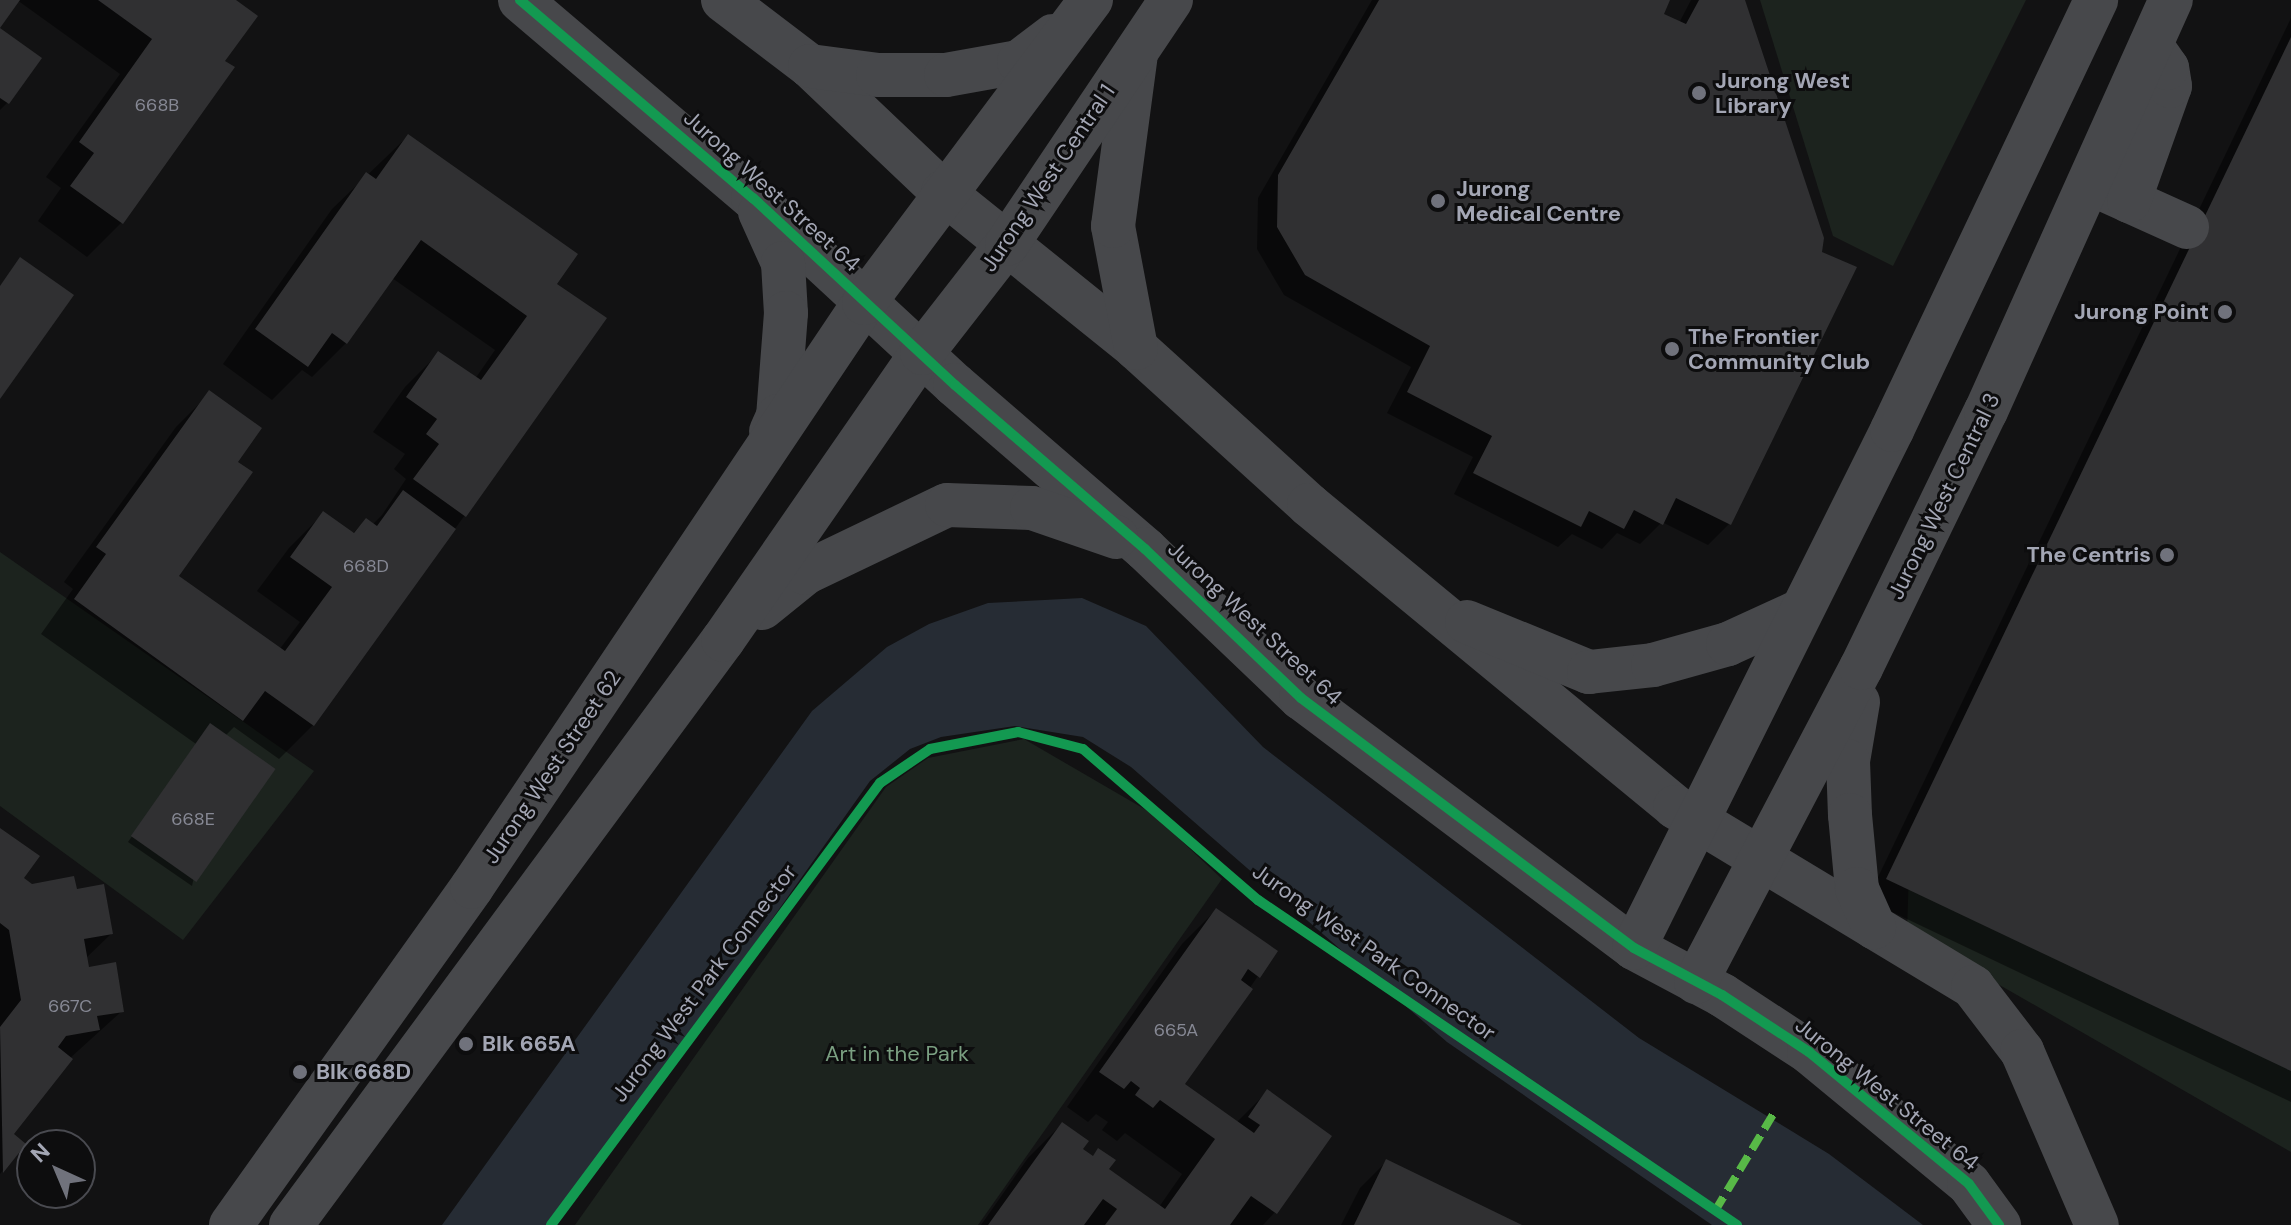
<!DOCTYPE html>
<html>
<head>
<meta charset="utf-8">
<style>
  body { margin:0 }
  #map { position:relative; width:2291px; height:1225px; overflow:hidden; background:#121213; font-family:"DM Sans",sans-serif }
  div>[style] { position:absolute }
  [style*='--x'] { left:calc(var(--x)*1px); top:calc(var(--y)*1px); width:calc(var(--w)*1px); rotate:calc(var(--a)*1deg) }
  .green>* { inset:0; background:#1c231e }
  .water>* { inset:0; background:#262c34 }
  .shadow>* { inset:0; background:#0007 }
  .building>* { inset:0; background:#303032; transform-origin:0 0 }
  .minor>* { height:44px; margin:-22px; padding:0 22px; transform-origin:22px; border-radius:22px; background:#47484b }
  .quiet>* { height:8px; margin-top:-4px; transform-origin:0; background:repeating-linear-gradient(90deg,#58b947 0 16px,transparent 0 24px) }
  .cycleway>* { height:10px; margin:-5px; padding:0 5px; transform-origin:5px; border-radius:5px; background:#139951 }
  .dots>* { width:22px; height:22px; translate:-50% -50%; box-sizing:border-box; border:4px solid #0d0d0e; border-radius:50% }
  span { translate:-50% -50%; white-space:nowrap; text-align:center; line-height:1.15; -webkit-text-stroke:6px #0d0d0e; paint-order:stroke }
  .number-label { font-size:18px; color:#868894 }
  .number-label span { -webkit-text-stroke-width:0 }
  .poi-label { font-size:22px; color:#a3a6b4; font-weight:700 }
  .left { translate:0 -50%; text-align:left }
  .right { translate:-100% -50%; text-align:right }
  .street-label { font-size:22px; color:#a3a6b4 }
  .park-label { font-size:22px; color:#7a9f81 }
  .north { position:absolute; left:16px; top:1129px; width:80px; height:80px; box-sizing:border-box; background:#0d0d0e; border:2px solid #494a50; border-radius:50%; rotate:316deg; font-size:22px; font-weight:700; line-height:32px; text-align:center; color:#a3a6b4 }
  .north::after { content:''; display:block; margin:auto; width:28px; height:36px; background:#70727c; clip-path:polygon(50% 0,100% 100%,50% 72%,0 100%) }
</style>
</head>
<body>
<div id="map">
  <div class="green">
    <div style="clip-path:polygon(1760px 0,2026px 0,1893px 266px,1833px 236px)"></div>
    <div style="clip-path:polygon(0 552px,314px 771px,183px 940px,0 806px)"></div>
    <div style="clip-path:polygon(1024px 739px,1153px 814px,1222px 879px,978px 1225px,575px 1225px,886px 787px,928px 758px)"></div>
    <div style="clip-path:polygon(1909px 871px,2291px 1054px,2291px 1152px,1907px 932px)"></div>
  </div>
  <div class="water">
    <div style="clip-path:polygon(1082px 598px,1146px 626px,1263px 747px,1639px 1038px,1829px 1154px,1923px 1225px,1712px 1225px,1447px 1042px,1131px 767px,1083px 737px,1015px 726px,941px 737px,910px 749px,870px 781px,555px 1225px,442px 1225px,812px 711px,887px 647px,929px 624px,988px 603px)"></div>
  </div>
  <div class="shadow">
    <div style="clip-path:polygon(0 0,233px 0,223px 61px,232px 68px,121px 223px,87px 257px,38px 221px,61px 188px,46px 177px,120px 74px,17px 0,0 24px)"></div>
    <div style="clip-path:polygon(1372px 0,1668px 0,1661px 15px,1679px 23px,1691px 0,1741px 0,1729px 524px,1708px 545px,1662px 522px,1640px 544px,1617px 533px,1602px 549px,1572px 534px,1558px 547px,1454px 494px,1473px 457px,1387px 413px,1411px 367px,1284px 295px,1257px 249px,1258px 198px)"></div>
    <div style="clip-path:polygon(2291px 18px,2291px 1102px,1867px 900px)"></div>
    <div style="clip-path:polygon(0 31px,7px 103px,0 110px)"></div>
    <div style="clip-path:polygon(408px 136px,554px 284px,465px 515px,313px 725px,279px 759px,234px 727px,225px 736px,192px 886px,128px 842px,196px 744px,41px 634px,73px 589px,64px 582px,176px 427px,210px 393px,235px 462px,176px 576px,279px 650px,300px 622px,257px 591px,289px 548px,323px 514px,352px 534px,366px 520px,372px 525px,382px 515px,406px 479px,394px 469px,405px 454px,373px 432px,405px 387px,439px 353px,475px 379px,495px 350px,392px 278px,346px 343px,312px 377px,302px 370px,272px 400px,223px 364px,332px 209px)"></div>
    <div style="clip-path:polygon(0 831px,21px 879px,32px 886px,75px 891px,111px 934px,85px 959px,87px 970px,122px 1011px,69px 1059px,11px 1135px,23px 1144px,0 1174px)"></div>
    <div style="clip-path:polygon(1216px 910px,1258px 976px,1183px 1085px,1236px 1123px,1267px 1092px,1275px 1212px,1263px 1225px,981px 1225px,1028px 1158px,1062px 1124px,1080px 1149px,1159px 1207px,1182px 1174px,1125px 1133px,1117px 1141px,1102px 1130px,1108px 1122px,1096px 1114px,1088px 1122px,1067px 1107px,1182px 944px)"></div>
    <div style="clip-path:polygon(1387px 1161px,1518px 1225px,1341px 1225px,1360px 1188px)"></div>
  </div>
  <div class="building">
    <div style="clip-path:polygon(0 0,20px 0,0 28px)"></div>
    <div style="clip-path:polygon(98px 0,236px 0,258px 16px,225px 61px,235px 67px,123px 224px,70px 186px,94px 153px,79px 142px,152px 39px)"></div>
    <div style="clip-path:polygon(1379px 0,1670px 0,1664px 14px,1686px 24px,1699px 0,1745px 0,1824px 238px,1822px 252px,1857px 267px,1731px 525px,1676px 498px,1663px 525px,1634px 510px,1624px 529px,1589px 511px,1581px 527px,1473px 473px,1492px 436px,1407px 392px,1430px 346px,1305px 275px,1277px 227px,1278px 175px)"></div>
    <div style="clip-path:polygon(0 28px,42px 58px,9px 104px,0 98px)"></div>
    <div style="clip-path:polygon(2291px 37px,2291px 1071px,1886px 879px)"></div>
    <div style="clip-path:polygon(408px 134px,578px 254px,557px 284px,607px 318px,466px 517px,413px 479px,439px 444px,426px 434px,437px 419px,406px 397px,438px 351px,481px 380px,527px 316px,421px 240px,347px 344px,332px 333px,308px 367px,255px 329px,366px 172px,376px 179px)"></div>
    <div style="clip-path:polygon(20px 257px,74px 295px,0 399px,0 286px)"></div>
    <div style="clip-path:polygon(209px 390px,262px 428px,238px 462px,253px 472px,179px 576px,285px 651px,332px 587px,290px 557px,323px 511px,354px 533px,366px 518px,377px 526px,403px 490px,456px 529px,314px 726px,265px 691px,243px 721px,74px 599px,106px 554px,96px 547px)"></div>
    <div style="left:210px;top:723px;width:80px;height:138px;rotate:35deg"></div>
    <div style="clip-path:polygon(0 828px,40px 856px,24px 878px,32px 884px,74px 876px,77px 889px,104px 884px,113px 934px,84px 939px,89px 967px,116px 962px,124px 1012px,97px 1016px,100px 1030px,66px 1036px,58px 1047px,73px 1059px,14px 1134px,26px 1144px,3px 1173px,0 1027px,21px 1000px,9px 930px,0 923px)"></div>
    <div style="clip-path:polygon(1216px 908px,1278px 951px,1260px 978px,1248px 969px,1241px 980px,1253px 989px,1185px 1084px,1254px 1133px,1260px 1125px,1248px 1117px,1267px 1089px,1332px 1136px,1277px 1214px,1251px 1196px,1230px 1225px,1105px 1225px,1117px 1209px,1103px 1199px,1084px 1225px,988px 1225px,1062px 1122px,1089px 1141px,1083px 1149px,1093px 1156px,1098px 1148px,1116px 1160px,1109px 1169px,1165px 1209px,1215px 1139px,1160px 1100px,1153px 1108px,1135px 1095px,1140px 1088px,1131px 1081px,1124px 1089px,1099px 1072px)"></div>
    <div style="clip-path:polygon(1386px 1159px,1522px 1225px,1354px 1225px)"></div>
  </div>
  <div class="minor">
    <div style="--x:520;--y:0;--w:306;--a:40.4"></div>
    <div style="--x:753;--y:198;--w:275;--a:42.8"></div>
    <div style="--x:955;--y:385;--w:251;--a:40.8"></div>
    <div style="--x:1145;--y:549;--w:216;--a:43.7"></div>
    <div style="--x:1301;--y:698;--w:416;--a:36.9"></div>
    <div style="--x:1634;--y:948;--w:100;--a:28.1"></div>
    <div style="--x:1722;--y:995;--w:104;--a:33.2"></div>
    <div style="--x:1809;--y:1052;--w:207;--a:39.5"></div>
    <div style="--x:1969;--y:1184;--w:51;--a:53.8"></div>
    <div style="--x:723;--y:0;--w:109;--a:37.2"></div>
    <div style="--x:810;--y:66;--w:183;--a:43.5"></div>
    <div style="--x:943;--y:192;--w:248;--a:38.9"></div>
    <div style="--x:1136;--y:348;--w:234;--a:42.2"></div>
    <div style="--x:1309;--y:505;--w:475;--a:39.5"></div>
    <div style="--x:1675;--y:807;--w:348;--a:31.1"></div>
    <div style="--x:1973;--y:987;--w:81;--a:52.6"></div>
    <div style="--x:2022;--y:1051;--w:189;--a:66.7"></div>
    <div style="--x:810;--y:66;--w:69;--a:7.5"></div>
    <div style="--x:878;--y:75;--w:68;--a:0"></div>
    <div style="--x:946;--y:75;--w:74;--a:-10.1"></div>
    <div style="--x:1019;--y:62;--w:43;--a:-37.4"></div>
    <div style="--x:2105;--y:190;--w:90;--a:24.3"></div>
    <div style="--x:2129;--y:201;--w:122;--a:-70.4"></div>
    <div style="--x:2170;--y:86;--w:18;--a:-99"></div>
    <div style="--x:2167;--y:68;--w:28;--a:-125"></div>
    <div style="--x:760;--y:212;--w:56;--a:65.7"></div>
    <div style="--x:783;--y:263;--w:50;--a:86.6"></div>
    <div style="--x:786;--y:313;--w:103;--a:94.4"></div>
    <div style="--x:778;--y:416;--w:17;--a:114"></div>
    <div style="--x:1136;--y:348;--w:124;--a:-100.7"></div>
    <div style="--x:1113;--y:226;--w:175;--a:-82.4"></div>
    <div style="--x:762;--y:608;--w:55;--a:-39.1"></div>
    <div style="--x:805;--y:573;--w:157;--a:-25.6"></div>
    <div style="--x:947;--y:505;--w:85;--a:2"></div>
    <div style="--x:1032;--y:508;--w:89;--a:19"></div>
    <div style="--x:1467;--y:622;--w:132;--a:22.3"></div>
    <div style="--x:1589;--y:672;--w:64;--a:-6.2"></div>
    <div style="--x:1653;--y:665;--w:78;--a:-15.6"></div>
    <div style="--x:1728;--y:644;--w:79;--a:-24.6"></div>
    <div style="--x:1858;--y:702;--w:60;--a:99.6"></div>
    <div style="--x:1848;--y:761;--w:54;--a:87.9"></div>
    <div style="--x:1850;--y:815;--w:74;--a:84.6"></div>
    <div style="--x:1857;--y:889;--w:42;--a:65.9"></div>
    <div style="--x:1634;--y:948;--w:579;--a:-63.52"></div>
    <div style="--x:1892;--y:430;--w:476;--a:-64.6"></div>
    <div style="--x:1696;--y:982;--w:355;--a:-62.3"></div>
    <div style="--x:1861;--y:668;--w:286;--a:-64.1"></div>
    <div style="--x:1986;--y:411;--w:451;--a:-65.8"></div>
    <div style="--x:231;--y:1225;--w:415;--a:-54.5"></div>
    <div style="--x:472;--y:887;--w:703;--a:-56.13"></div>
    <div style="--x:864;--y:303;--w:379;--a:-53.2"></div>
    <div style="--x:291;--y:1225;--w:727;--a:-53.56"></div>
    <div style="--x:723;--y:640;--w:349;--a:-55.3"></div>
    <div style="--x:922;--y:353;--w:138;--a:-52.1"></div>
    <div style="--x:1007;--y:244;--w:294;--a:-56.1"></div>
  </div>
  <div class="quiet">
    <div style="--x:1715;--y:1211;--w:117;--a:-59"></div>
  </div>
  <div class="cycleway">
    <div style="--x:520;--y:0;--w:306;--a:40.4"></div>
    <div style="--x:753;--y:198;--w:275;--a:42.8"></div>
    <div style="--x:955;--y:385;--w:251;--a:40.8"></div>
    <div style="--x:1145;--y:549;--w:216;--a:43.7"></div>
    <div style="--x:1301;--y:698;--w:416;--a:36.9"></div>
    <div style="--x:1634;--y:948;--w:100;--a:28.1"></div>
    <div style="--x:1722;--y:995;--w:104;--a:33.2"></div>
    <div style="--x:1809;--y:1052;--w:207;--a:39.5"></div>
    <div style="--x:1969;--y:1184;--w:51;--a:53.8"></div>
    <div style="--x:551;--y:1225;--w:551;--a:-53.34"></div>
    <div style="--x:880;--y:783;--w:60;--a:-34.2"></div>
    <div style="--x:930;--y:749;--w:90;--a:-10.9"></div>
    <div style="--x:1018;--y:732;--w:67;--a:14.7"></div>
    <div style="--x:1083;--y:749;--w:231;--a:40.8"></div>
    <div style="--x:1258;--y:900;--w:579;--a:34.16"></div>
  </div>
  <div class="dots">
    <div style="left:1699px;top:93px;background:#70727c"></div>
    <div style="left:1438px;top:201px;background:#70727c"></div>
    <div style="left:2225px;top:312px;background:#70727c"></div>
    <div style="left:1672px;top:349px;background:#70727c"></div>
    <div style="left:2167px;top:555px;background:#70727c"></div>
    <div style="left:466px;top:1044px;background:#70727c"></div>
    <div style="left:300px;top:1072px;background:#70727c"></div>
  </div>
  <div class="number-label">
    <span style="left:157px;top:105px">668B</span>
    <span style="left:366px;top:566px">668D</span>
    <span style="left:193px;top:819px">668E</span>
    <span style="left:70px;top:1006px">667C</span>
    <span style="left:1176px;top:1030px">665A</span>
  </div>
  <div class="poi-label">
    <span class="left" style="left:1715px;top:93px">Jurong West<br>Library</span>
    <span class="left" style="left:1456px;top:201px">Jurong<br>Medical Centre</span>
    <span class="right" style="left:2209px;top:312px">Jurong Point</span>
    <span class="left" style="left:1688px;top:349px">The Frontier<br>Community Club</span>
    <span class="right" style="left:2151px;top:555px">The Centris</span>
    <span class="left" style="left:482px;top:1044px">Blk 665A</span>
    <span class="left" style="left:316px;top:1072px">Blk 668D</span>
  </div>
  <div class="street-label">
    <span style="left:1048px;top:178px;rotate:-56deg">Jurong West Central 1</span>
    <span style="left:772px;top:191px;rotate:42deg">Jurong West Street 64</span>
    <span style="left:1944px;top:496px;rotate:-64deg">Jurong West Central 3</span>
    <span style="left:1255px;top:623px;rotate:43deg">Jurong West Street 64</span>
    <span style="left:552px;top:767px;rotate:-56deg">Jurong West Street 62</span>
    <span style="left:1374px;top:952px;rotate:35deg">Jurong West Park Connector</span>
    <span style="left:704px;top:983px;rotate:-53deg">Jurong West Park Connector</span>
    <span style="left:1887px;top:1094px;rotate:39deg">Jurong West Street 64</span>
  </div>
  <div class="park-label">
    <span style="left:897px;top:1054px">Art in the Park</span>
  </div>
  <div class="north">N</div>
</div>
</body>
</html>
